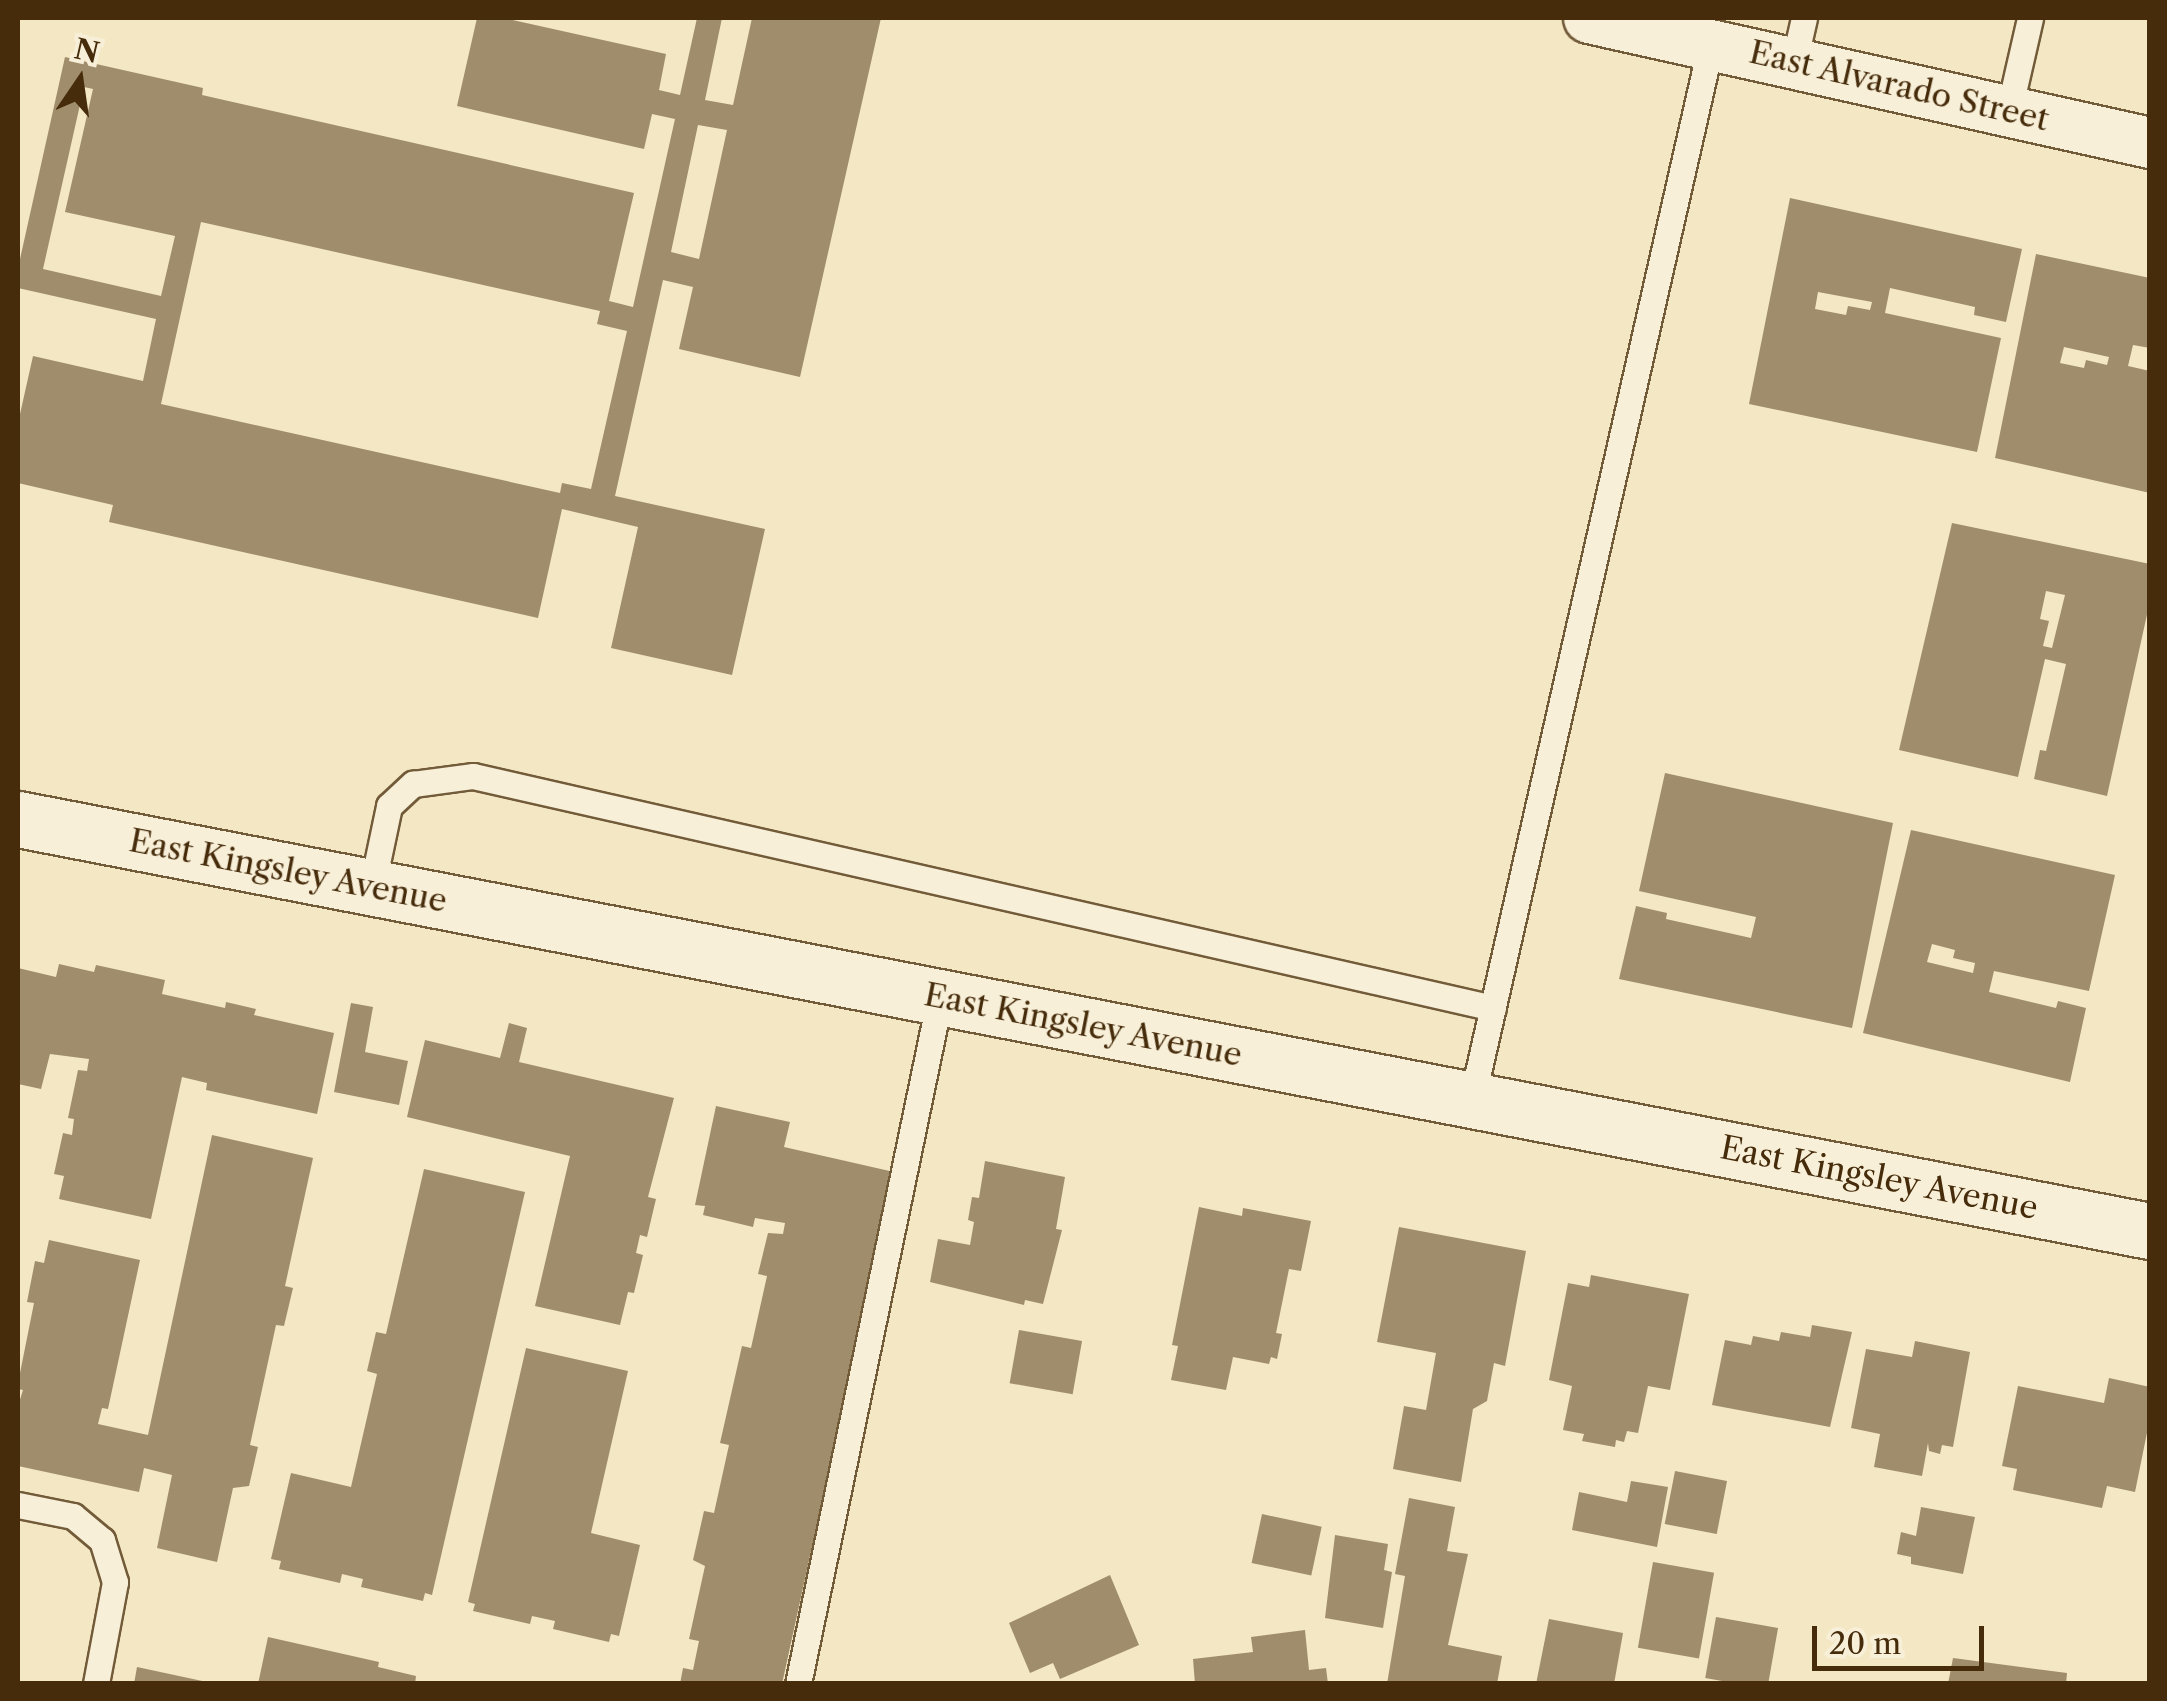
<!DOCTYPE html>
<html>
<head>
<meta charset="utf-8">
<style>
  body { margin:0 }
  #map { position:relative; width:2167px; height:1701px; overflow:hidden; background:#f4e7c3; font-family:"Libre Caslon Text",serif }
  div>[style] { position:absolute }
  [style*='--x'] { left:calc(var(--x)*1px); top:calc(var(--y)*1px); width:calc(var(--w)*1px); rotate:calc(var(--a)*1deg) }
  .building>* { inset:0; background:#a08d6b; transform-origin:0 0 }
  .roads { filter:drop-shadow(2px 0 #725b39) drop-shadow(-2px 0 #725b39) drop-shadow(0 2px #725b39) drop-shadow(0 -2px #725b39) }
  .lane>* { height:25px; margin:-12.5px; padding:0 12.5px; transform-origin:12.5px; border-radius:12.5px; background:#f8efd8 }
  .street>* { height:50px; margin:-25px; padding:0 25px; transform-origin:25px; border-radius:25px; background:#f8efd8 }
  .secondary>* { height:55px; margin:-27.5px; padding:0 27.5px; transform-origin:27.5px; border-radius:27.5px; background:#f8efd8 }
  span { translate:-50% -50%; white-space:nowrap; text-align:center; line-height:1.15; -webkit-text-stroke:8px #f8efd8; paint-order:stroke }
  .street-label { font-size:32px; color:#462c0b }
  .frame { position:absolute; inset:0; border:20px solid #462c0b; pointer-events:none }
  .north { position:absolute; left:30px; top:30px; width:100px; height:100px; -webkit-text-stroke:8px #f8efd8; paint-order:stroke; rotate:13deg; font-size:28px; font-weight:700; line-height:40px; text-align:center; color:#462c0b }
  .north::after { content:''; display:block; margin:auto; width:35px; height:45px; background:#462c0b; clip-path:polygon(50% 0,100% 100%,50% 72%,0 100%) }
  .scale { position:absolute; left:1812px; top:1626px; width:172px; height:45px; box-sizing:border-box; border:5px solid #462c0b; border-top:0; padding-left:12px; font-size:30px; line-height:35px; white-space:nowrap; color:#462c0b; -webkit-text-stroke:8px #f8efd8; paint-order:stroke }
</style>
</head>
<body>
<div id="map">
  <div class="building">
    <div style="clip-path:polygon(evenodd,477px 18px,503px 18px,666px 54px,659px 90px,680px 95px,697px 18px,722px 18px,705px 100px,733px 105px,752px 18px,881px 18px,800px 377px,679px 349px,693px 287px,663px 280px,615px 496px,765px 529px,732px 675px,611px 648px,638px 527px,562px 509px,538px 618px,109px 522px,113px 505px,18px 483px,18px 423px,33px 356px,143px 381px,156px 319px,18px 288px,18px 268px,65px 57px,203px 88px,202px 95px,634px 193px,609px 301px,633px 307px,675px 119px,652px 114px,644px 149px,457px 106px,477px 18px,84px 87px,93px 89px,65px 212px,175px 236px,161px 296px,43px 269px,84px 87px,477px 18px,698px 125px,727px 130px,699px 259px,671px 252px,698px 125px,477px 18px,201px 222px,600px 311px,597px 324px,627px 331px,591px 489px,562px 483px,560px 493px,161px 404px,201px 222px)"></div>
    <div style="clip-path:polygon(evenodd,1790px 198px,2022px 249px,2006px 322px,1974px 315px,1975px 307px,1890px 288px,1885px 313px,2001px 338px,1977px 452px,1749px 404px,1790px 198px,1818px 292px,1872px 302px,1870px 310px,1848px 306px,1846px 315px,1815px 309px,1818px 292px)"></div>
    <div style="clip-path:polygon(evenodd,2036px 254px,2150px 278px,2150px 348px,2133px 345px,2128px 366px,2150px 371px,2150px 493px,1995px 458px,2036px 254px,2064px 347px,2109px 357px,2107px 365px,2086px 360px,2084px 368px,2060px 363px,2064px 347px)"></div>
    <div style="clip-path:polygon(evenodd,1952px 523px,2150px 564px,2150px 601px,2107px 796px,2034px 779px,2040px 750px,2046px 751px,2066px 664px,2045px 659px,2018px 777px,1899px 750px,1952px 523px,2046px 591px,2065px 595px,2052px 648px,2043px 646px,2049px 621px,2040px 619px,2046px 591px)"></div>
    <div style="clip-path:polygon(1665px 773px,1893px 823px,1852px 1028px,1619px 979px,1636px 906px,1667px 913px,1666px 919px,1751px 938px,1756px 917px,1639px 891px)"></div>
    <div style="clip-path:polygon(evenodd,1911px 830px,2115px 875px,2089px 991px,1994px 971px,1989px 992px,2056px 1008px,2058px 1001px,2086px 1008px,2070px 1082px,1863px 1033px,1911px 830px,1932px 944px,1955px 950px,1953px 958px,1975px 963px,1973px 973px,1927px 962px,1932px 944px)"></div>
    <div style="clip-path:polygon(59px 964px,94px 972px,96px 965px,165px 980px,162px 994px,225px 1008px,226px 1002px,256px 1009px,254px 1015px,334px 1033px,317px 1114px,206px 1090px,207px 1083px,182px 1077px,151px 1219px,59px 1199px,64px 1176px,54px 1174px,63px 1133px,72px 1135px,74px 1119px,68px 1118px,78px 1070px,87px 1071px,89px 1059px,50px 1054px,41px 1089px,18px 1084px,18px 968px,56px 977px)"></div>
    <div style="clip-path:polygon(351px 1003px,373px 1007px,365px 1052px,408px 1061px,399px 1105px,334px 1092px)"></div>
    <div style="clip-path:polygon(509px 1023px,527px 1028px,519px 1062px,674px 1098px,648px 1197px,656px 1199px,647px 1237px,640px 1235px,636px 1253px,643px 1255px,634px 1293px,628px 1292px,620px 1325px,535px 1306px,570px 1156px,407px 1117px,425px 1040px,500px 1058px)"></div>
    <div style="clip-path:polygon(716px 1106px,790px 1122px,784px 1147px,894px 1172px,782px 1684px,680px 1684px,683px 1668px,693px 1670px,699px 1641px,689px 1639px,705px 1566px,693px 1560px,704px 1511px,714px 1513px,729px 1445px,720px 1443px,742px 1346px,751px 1348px,767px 1276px,758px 1274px,768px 1233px,783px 1234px,785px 1223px,755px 1218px,753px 1227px,703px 1215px,705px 1206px,695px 1205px)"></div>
    <div style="clip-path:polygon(212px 1135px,313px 1158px,285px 1286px,293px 1288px,284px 1326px,276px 1325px,250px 1445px,258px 1447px,249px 1486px,233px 1488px,217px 1562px,157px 1548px,172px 1475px,144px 1468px,139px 1492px,18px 1466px,18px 1406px,23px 1390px,18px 1389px,18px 1383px,34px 1303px,27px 1302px,35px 1261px,44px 1263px,49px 1240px,140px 1260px,108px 1409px,102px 1408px,98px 1424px,148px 1435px)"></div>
    <div style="clip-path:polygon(985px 1161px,1065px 1177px,1056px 1229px,1062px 1230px,1043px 1304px,1025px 1300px,1024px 1305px,930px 1282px,938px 1239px,970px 1245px,974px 1222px,968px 1220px,972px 1197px,979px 1198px)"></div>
    <div style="clip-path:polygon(424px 1169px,525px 1192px,432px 1595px,425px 1593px,423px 1601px,361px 1587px,363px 1579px,342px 1574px,340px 1583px,279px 1569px,281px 1561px,271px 1559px,291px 1473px,351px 1487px,377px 1374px,367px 1371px,376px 1332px,386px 1334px)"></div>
    <div style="clip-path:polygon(1199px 1207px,1242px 1216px,1243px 1208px,1311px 1221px,1301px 1271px,1289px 1269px,1276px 1333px,1282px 1334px,1277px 1359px,1271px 1357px,1269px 1364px,1233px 1357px,1226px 1390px,1171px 1380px,1178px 1346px,1172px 1345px)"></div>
    <div style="clip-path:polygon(1399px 1227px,1526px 1251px,1505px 1366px,1494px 1363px,1487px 1401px,1473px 1409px,1461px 1482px,1393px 1469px,1404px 1406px,1426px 1410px,1436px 1353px,1377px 1342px)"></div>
    <div style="clip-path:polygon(1591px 1275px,1689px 1294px,1670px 1390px,1648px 1386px,1638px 1433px,1627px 1431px,1624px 1442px,1616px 1440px,1615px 1447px,1582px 1441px,1584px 1434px,1563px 1430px,1572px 1386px,1549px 1380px,1568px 1283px,1589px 1287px)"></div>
    <div style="clip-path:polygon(1812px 1325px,1852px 1332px,1830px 1427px,1712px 1405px,1725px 1340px,1751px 1345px,1753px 1336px,1779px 1341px,1781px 1332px,1810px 1337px)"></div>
    <div style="left:1019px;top:1330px;width:64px;height:54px;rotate:10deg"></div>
    <div style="clip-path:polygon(1915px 1341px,1970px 1352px,1953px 1447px,1942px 1445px,1940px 1454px,1929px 1451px,1928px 1443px,1922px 1476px,1874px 1467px,1880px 1434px,1851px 1428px,1866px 1349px,1912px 1357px)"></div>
    <div style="clip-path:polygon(526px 1348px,628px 1371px,591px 1533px,640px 1545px,619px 1636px,611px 1634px,609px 1642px,553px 1629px,555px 1621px,532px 1616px,530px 1624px,473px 1611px,475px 1604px,468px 1602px)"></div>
    <div style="clip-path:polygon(2109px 1378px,2150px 1387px,2150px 1418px,2135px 1492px,2107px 1486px,2102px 1508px,2013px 1490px,2017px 1469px,2002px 1466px,2018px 1386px,2104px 1403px)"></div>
    <div style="left:1675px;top:1471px;width:53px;height:54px;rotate:11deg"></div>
    <div style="clip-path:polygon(1631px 1481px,1668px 1487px,1657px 1547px,1572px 1530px,1579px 1492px,1627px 1502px)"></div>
    <div style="clip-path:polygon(1409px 1498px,1455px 1507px,1447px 1551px,1468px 1554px,1448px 1645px,1502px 1656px,1497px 1684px,1387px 1684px,1405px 1576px,1395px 1574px)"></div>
    <div style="clip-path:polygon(1921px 1507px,1975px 1517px,1963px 1574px,1911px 1564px,1911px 1557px,1897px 1554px,1901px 1532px,1916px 1536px)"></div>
    <div style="left:1262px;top:1514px;width:61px;height:50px;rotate:12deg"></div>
    <div style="clip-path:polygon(1335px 1535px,1388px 1544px,1384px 1570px,1392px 1572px,1383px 1628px,1325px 1618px)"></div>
    <div style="left:1653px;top:1562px;width:62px;height:87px;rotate:10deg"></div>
    <div style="clip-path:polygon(1110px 1575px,1139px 1645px,1060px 1679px,1053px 1663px,1030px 1673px,1009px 1623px)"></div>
    <div style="left:1716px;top:1617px;width:63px;height:62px;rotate:10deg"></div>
    <div style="clip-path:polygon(1549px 1619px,1623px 1633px,1614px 1684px,1536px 1684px)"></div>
    <div style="clip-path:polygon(1305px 1630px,1309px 1670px,1326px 1668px,1328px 1684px,1195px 1684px,1193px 1659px,1253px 1652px,1251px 1637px)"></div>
    <div style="clip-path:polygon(268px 1637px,379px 1662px,378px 1667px,416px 1676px,415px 1684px,258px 1684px)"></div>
    <div style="clip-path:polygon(1953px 1658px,2067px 1673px,2066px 1684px,1948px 1684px)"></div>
    <div style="clip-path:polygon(137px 1667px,207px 1682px,207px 1684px,134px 1684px)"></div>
  </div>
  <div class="roads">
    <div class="lane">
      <div style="--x:1794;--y:62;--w:45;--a:-77.2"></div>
      <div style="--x:2009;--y:110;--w:94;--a:-77.1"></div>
      <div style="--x:372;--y:887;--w:83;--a:-78.1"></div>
      <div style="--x:389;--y:806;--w:33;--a:-43"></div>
      <div style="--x:413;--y:784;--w:61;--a:-7.6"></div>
      <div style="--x:473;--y:776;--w:1046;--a:12.81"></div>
      <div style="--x:1472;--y:1099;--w:1082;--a:-77.24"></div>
      <div style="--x:18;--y:1505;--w:56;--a:11.3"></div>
      <div style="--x:73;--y:1516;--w:38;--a:40"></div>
      <div style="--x:102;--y:1540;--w:44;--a:72.8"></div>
      <div style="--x:115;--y:1582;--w:104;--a:100.6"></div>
      <div style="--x:798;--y:1684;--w:702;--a:-78.32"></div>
    </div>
    <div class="street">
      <div style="--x:1589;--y:18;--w:575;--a:12.56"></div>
    </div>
    <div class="secondary">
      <div style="--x:18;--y:819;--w:2171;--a:10.94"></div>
    </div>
  </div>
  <div class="street-label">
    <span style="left:1899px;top:86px;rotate:13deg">East Alvarado Street</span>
    <span style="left:288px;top:871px;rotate:11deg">East Kingsley Avenue</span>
    <span style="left:1083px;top:1025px;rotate:11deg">East Kingsley Avenue</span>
    <span style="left:1879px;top:1178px;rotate:11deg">East Kingsley Avenue</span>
  </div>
  <div class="frame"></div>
  <div class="north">N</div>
  <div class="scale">20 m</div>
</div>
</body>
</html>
